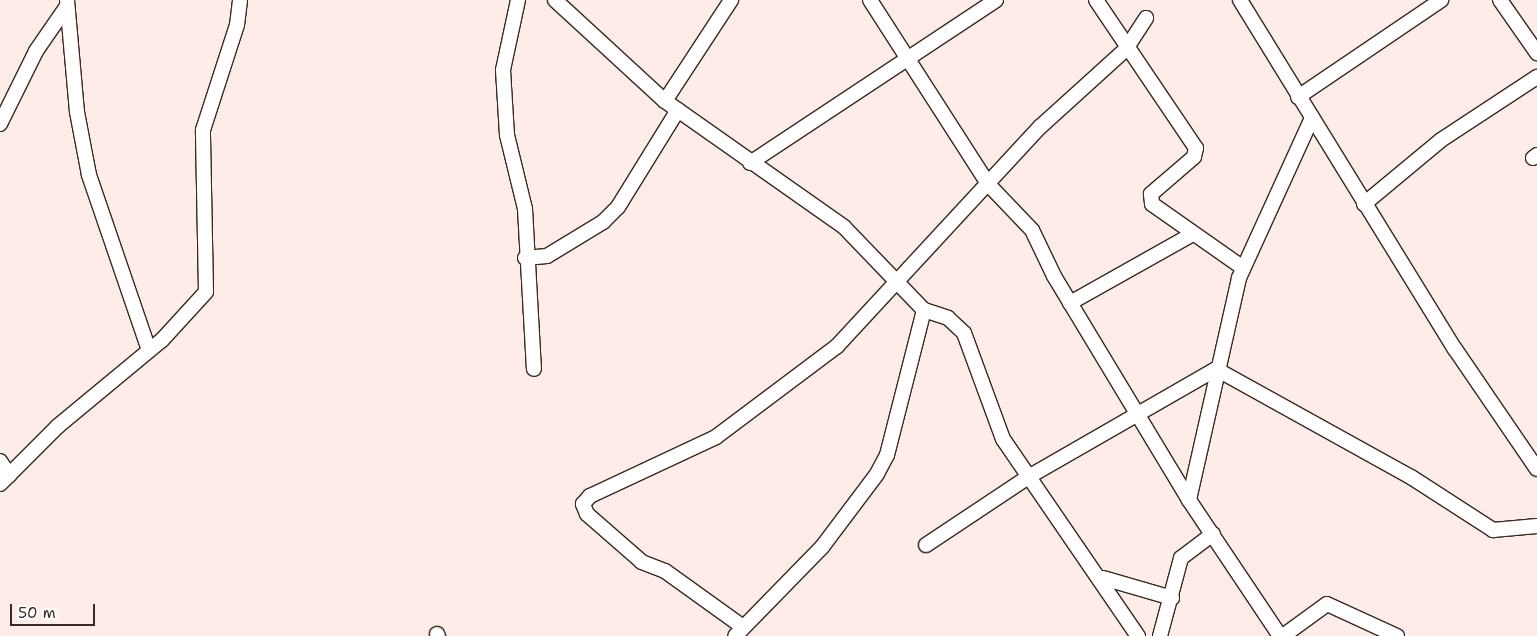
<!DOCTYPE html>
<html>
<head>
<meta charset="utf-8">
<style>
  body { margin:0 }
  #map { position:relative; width:1537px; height:636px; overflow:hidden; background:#fdece7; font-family:"Shantell Sans",sans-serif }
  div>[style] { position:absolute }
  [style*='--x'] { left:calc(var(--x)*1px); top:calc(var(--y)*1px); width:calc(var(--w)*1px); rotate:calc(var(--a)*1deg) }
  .roads { filter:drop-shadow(1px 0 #3b2a1e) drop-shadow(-1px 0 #3b2a1e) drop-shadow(0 1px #3b2a1e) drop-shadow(0 -1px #3b2a1e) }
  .minor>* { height:14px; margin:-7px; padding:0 7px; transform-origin:7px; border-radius:7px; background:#fff }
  span { translate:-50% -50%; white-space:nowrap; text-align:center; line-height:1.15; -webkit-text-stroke:4px #fff; paint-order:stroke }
  .scale { position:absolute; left:10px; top:604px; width:85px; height:22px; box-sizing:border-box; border:2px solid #3b2a1e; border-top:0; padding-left:6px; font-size:15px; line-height:18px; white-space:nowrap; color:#3b2a1e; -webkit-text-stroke:4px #fff; paint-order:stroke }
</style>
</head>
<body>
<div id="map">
  <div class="roads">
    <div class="minor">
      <div style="--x:67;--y:0;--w:112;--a:84.9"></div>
      <div style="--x:77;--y:112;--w:64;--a:79.2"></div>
      <div style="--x:89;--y:175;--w:185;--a:71.1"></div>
      <div style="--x:518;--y:0;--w:72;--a:102.1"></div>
      <div style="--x:503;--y:70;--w:65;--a:86.5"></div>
      <div style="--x:507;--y:135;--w:76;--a:76.3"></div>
      <div style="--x:525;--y:209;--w:160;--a:86.8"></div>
      <div style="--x:555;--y:0;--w:149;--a:42.6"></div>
      <div style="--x:665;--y:101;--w:219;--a:35.1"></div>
      <div style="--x:844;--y:227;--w:115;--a:46.1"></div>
      <div style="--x:924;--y:310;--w:150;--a:104.3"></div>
      <div style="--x:887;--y:455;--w:21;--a:118"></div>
      <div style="--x:877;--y:474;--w:91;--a:127"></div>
      <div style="--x:822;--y:547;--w:124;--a:134.3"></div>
      <div style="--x:870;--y:0;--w:219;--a:57.3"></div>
      <div style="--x:988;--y:184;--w:64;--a:46.3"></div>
      <div style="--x:1032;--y:230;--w:51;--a:64.4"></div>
      <div style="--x:1054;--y:276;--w:262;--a:58.9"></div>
      <div style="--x:1096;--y:0;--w:179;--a:56"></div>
      <div style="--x:1196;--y:148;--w:9;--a:103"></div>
      <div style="--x:1194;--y:157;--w:57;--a:139.3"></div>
      <div style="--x:1151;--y:194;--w:10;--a:84"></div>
      <div style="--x:1152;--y:204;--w:111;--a:35.1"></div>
      <div style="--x:1240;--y:0;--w:410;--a:58.4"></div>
      <div style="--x:1455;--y:349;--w:145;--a:55.7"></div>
      <div style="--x:1500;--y:0;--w:65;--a:55.1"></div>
      <div style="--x:1298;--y:97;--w:173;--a:-34.1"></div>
      <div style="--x:665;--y:101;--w:121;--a:-56.8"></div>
      <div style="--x:0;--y:124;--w:81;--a:-63.7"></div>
      <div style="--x:36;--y:51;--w:55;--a:-55.4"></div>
      <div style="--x:1533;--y:158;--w:5;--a:-37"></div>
      <div style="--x:750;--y:163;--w:295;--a:-33.5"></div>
      <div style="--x:1364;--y:204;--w:100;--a:-39.7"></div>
      <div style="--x:1441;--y:140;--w:115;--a:-33.3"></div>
      <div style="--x:525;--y:258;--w:22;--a:-5"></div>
      <div style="--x:547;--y:256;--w:66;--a:-31.3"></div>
      <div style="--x:603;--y:222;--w:21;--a:-45"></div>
      <div style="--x:618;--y:207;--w:114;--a:-58.3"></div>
      <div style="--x:1070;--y:303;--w:139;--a:-29.3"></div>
      <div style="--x:924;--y:310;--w:25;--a:18"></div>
      <div style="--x:948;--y:318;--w:22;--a:43"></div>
      <div style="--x:964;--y:333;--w:113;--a:69.8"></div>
      <div style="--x:1003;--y:439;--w:239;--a:55.6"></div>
      <div style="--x:0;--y:461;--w:17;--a:57"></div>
      <div style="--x:0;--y:484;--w:82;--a:-45"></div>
      <div style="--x:58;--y:426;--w:135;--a:-39.6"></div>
      <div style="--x:162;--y:340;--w:65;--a:-47.5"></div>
      <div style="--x:206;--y:292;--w:162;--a:-91.1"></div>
      <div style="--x:203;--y:130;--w:110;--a:-72.1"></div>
      <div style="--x:237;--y:25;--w:25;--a:-83"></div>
      <div style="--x:926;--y:545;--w:125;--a:-33.6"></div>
      <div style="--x:1030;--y:476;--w:215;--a:-29.9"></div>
      <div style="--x:1216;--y:369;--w:223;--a:29"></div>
      <div style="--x:1411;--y:477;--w:98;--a:32.9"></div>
      <div style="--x:1493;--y:530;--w:44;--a:-5.2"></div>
      <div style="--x:1103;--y:578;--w:72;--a:16.2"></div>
      <div style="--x:743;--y:627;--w:96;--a:-144.3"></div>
      <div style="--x:665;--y:571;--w:25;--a:-159"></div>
      <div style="--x:642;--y:562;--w:73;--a:-138.9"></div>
      <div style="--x:587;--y:514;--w:11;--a:-112"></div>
      <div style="--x:583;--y:504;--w:11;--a:-49"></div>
      <div style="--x:590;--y:496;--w:139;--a:-25.1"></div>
      <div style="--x:716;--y:437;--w:151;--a:-36.9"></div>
      <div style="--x:837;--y:346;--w:299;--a:-47.2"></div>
      <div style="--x:1040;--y:127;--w:116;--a:-42.2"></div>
      <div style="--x:1126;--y:49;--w:37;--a:-57"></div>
      <div style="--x:437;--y:634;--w:2;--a:63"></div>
      <div style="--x:1160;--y:636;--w:81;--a:-74.9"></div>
      <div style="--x:1181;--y:558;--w:40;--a:-37"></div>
      <div style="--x:1280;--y:636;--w:164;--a:-123.8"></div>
      <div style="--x:1189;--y:500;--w:228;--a:-77.3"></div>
      <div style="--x:1239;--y:278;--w:174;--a:-65.5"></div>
      <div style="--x:1283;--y:636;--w:54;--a:-36"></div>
      <div style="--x:1327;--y:604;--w:77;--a:24.6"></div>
    </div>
  </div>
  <div class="scale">50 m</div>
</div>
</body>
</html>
